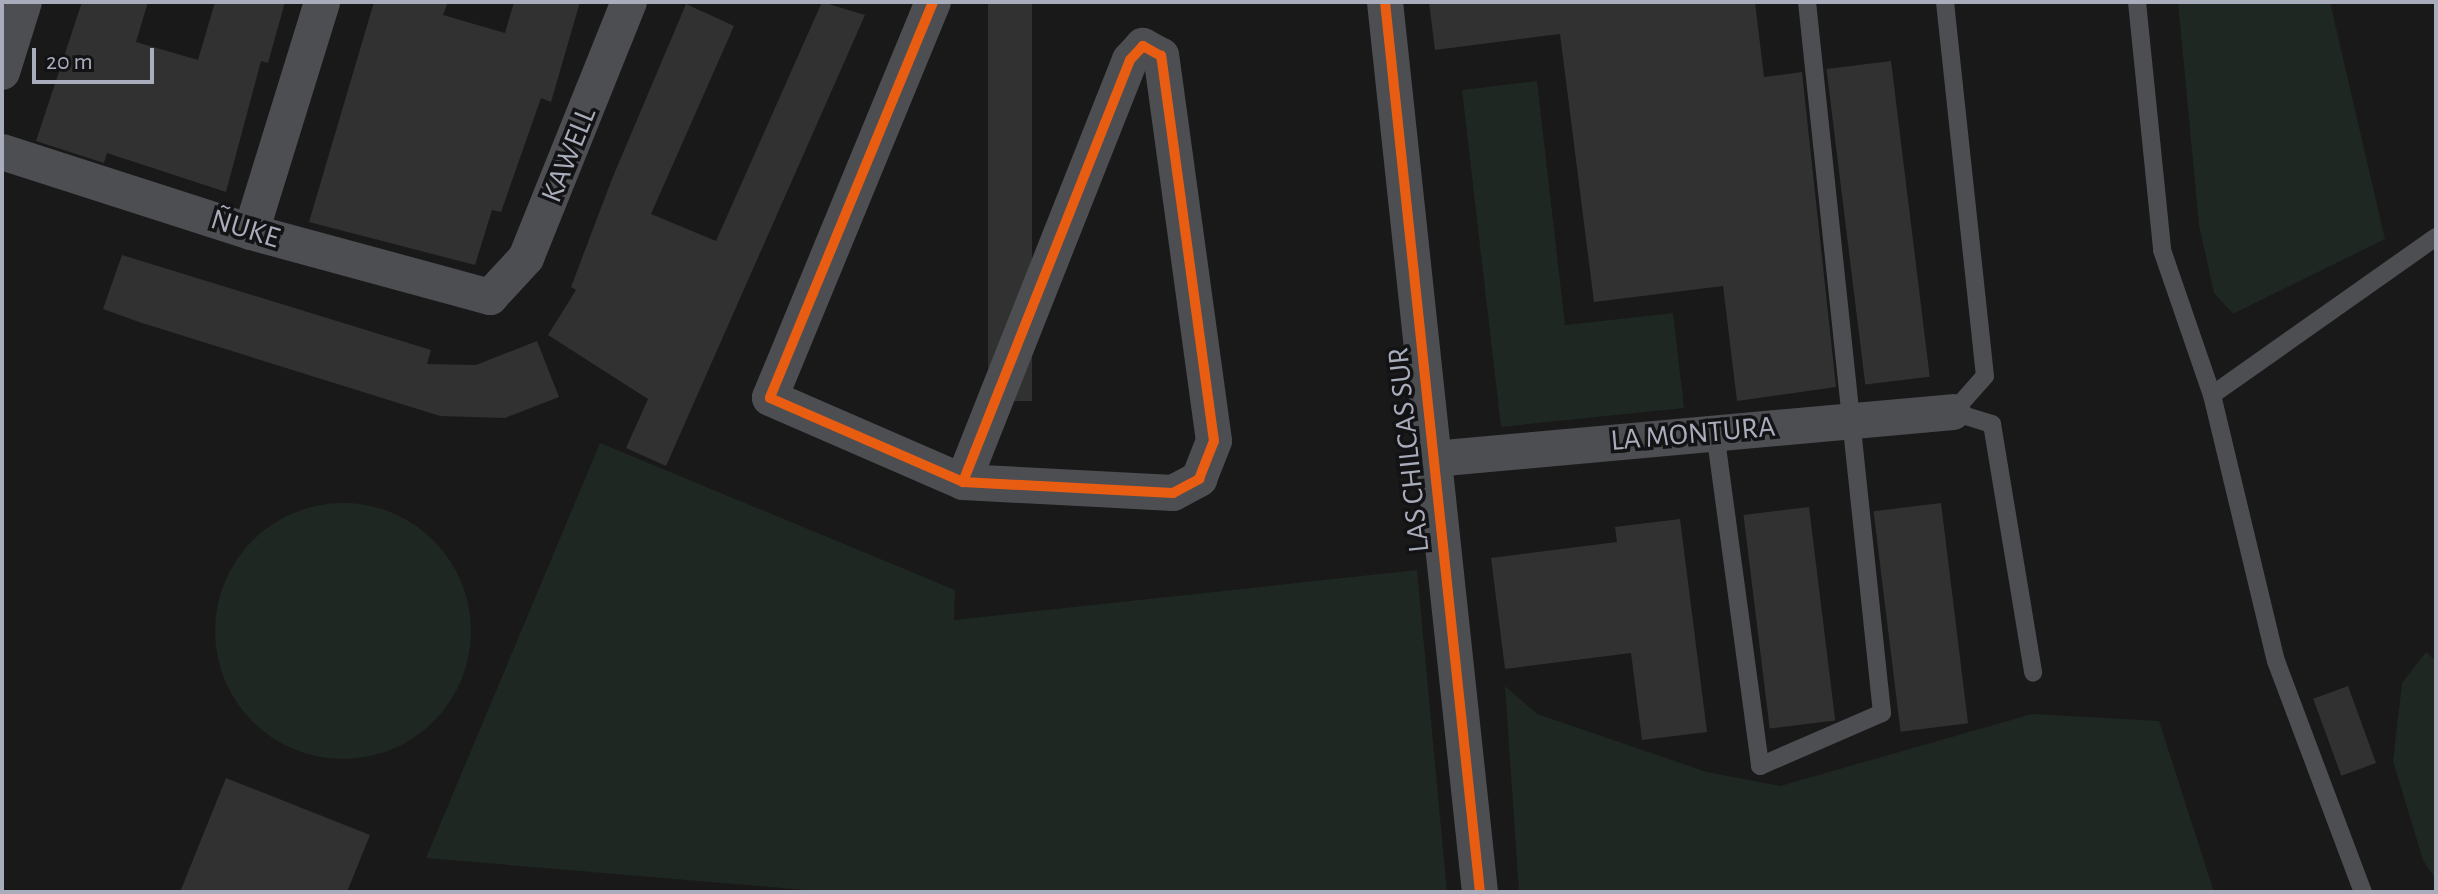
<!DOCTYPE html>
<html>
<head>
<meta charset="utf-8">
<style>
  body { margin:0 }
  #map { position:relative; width:2438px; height:894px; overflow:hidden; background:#191919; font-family:"Alegreya Sans",sans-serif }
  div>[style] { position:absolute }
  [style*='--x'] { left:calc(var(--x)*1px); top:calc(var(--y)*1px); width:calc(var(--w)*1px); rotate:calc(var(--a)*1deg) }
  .green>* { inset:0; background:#1e2721 }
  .round { border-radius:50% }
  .building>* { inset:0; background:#313131; transform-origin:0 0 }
  .lane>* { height:18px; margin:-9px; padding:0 9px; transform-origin:9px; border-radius:9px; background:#4d4e52 }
  .street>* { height:36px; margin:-18px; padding:0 18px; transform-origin:18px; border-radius:18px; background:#4d4e52 }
  .cycleway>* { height:10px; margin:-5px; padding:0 5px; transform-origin:5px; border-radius:5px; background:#e95d12 }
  span { translate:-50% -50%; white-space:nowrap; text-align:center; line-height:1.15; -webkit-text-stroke:7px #131315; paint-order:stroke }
  .street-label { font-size:30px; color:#a9adbb }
  .frame { position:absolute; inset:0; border:4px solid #a9adbb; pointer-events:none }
  .scale { position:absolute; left:32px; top:48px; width:122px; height:36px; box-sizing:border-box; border:4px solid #a9adbb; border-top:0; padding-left:10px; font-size:24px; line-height:28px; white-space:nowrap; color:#a9adbb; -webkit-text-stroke:6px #131315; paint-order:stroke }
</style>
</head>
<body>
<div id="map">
  <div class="green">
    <div style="clip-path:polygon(2178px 2px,2330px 2px,2385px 239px,2233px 314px,2214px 293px,2199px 225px)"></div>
    <div style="clip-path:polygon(1537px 81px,1565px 325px,1673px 313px,1684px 408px,1501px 427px,1462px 90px)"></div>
    <div style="clip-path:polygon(600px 443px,955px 590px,954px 620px,1417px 570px,1447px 892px,829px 892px,426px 858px)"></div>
    <div class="round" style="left:215px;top:503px;width:256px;height:256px"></div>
    <div style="clip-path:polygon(2426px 652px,2436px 661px,2436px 880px,2423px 860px,2393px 761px,2402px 683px)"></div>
    <div style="clip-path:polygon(1505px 686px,1537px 714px,1707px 772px,1780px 786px,2032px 714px,2159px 721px,2214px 892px,1519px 892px)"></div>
  </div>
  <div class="building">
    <div style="clip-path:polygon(82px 2px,148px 2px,136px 42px,198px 60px,215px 2px,285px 2px,268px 63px,261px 61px,226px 192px,107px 153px,104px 163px,36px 141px)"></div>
    <div style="clip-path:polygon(374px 2px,448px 2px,443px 15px,505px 33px,514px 2px,580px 2px,551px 102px,541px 98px,501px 212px,492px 210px,475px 265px,309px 222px)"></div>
    <div style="clip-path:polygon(822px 2px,865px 15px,666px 466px,626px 448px,648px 399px,548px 335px,576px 290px,571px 287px,612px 179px,686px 4px,734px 26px,651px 214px,716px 241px)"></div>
    <div style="left:988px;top:2px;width:44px;height:399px"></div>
    <div style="clip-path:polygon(1429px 2px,1755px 2px,1764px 77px,1802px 72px,1836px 387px,1737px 401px,1723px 286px,1594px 302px,1560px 34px,1435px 50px)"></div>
    <div style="left:1891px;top:61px;width:318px;height:65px;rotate:83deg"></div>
    <div style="clip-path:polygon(122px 255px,431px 350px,427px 364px,476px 365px,537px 341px,559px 397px,505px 418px,440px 416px,139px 322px,103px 309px)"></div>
    <div style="left:1941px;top:503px;width:222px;height:68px;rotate:83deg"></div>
    <div style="left:1809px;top:507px;width:215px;height:66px;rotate:83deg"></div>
    <div style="clip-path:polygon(1680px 519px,1707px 732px,1642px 740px,1631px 653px,1505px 669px,1491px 558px,1617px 542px,1615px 527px)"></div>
    <div style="left:2348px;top:686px;width:82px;height:37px;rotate:70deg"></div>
    <div style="clip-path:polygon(226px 778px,370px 835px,347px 892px,180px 892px)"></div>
  </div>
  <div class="lane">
    <div style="--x:1945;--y:2;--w:376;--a:83.9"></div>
    <div style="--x:1985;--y:376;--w:48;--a:131.6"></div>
    <div style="--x:1953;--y:412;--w:41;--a:17.1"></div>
    <div style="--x:1992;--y:424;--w:252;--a:80.6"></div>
    <div style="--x:2137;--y:2;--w:249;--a:84.2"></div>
    <div style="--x:2162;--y:250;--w:153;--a:71"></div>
    <div style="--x:2212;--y:395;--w:274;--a:76.5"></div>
    <div style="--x:2276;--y:661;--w:247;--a:69.4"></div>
    <div style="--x:2212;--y:395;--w:274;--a:-35.2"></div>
    <div style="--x:1715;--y:432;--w:337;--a:82.3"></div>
    <div style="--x:1760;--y:766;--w:133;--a:-23.5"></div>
    <div style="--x:1882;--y:713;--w:715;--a:-96.02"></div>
  </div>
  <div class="street">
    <div style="--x:933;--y:2;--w:428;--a:112.4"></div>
    <div style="--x:770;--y:398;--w:210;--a:23.5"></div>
    <div style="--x:963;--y:482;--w:210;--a:3"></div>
    <div style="--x:1173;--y:493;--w:30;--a:-28"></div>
    <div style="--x:1199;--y:479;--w:41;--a:-68.5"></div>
    <div style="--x:1214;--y:441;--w:389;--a:-97.8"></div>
    <div style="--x:1161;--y:56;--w:21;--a:-151"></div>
    <div style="--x:1143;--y:46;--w:19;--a:133"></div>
    <div style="--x:1130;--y:60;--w:454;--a:111.6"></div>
    <div style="--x:1385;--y:2;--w:895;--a:83.91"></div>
    <div style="--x:2;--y:72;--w:73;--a:-72.6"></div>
    <div style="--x:2;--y:152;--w:262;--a:17.8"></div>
    <div style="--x:251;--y:232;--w:248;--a:15.2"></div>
    <div style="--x:490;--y:297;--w:53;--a:-47.3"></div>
    <div style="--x:526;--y:258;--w:276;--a:-68.1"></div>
    <div style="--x:251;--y:232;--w:241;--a:-72.8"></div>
    <div style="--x:1434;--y:459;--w:521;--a:-5.17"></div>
  </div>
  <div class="cycleway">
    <div style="--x:933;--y:2;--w:428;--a:112.4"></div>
    <div style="--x:770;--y:398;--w:210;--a:23.5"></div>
    <div style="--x:963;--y:482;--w:210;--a:3"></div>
    <div style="--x:1173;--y:493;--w:30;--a:-28"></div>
    <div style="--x:1199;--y:479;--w:41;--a:-68.5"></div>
    <div style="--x:1214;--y:441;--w:389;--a:-97.8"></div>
    <div style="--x:1161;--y:56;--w:21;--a:-151"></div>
    <div style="--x:1143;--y:46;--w:19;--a:133"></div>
    <div style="--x:1130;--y:60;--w:454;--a:111.6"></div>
    <div style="--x:1385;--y:2;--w:895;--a:83.91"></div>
  </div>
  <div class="street-label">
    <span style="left:569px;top:155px;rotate:-68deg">KAWELL</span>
    <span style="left:245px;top:229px;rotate:17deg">ÑUKE</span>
    <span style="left:1693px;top:434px;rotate:-5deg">LA MONTURA</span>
    <span style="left:1409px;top:450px;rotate:-96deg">LAS CHILCAS SUR</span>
  </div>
  <div class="frame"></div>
  <div class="scale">20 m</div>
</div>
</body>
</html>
